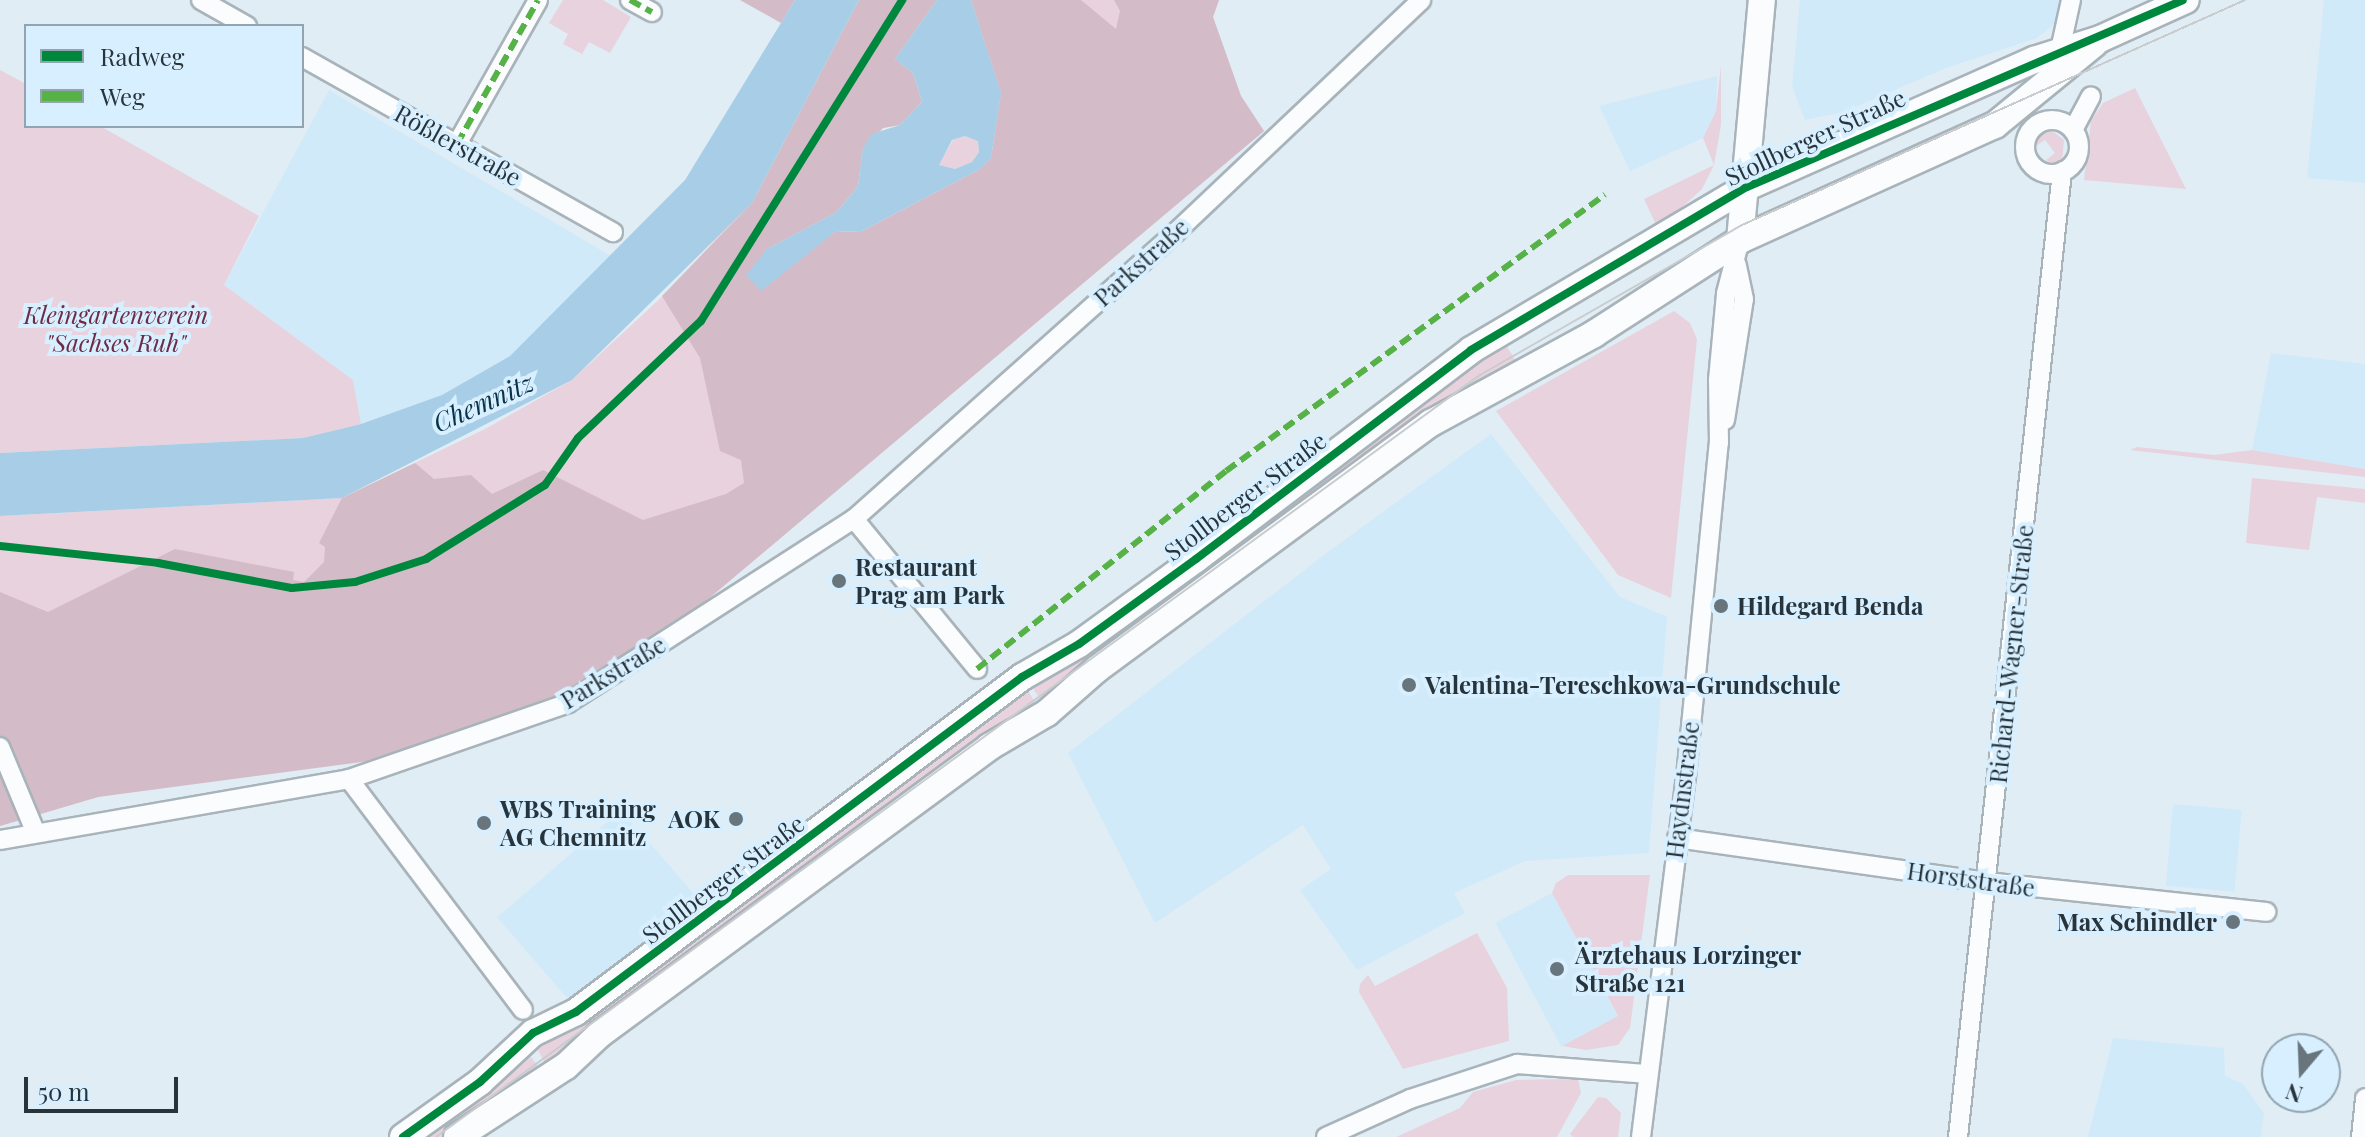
<!DOCTYPE html>
<html>
<head>
<meta charset="utf-8">
<style>
  body { margin:0 }
  #map { position:relative; width:2365px; height:1137px; overflow:hidden; background:#e0edf5; font-family:"Playfair Display",serif }
  div>[style] { position:absolute }
  [style*='--x'] { left:calc(var(--x)*1px); top:calc(var(--y)*1px); width:calc(var(--w)*1px); rotate:calc(var(--a)*1deg) }
  .built>* { inset:0; background:#d0eafa; transform-origin:0 0 }
  .green>* { inset:0; background:#e8d2de }
  .forest>* { inset:0; background:#d3bcc8 }
  .water>* { inset:0; background:#a7cee6 }
  .roads { filter:drop-shadow(2px 0 #a8b3ba) drop-shadow(-2px 0 #a8b3ba) drop-shadow(0 2px #a8b3ba) drop-shadow(0 -2px #a8b3ba) }
  .street>* { height:18px; margin:-9px; padding:0 9px; transform-origin:9px; border-radius:9px; background:#fafcfe }
  .street>.ring { margin:-9px; padding:0; box-sizing:content-box; background:none; border:18px solid #fafcfe; border-radius:50% }
  .secondary>* { height:26px; margin:-13px; padding:0 13px; transform-origin:13px; border-radius:13px; background:#fafcfe }
  .tram>* { height:2px; margin:-1px; padding:0 1px; transform-origin:1px; border-radius:1px; background:#c8cccf }
  .quiet>* { height:6px; margin-top:-3px; transform-origin:0; background:repeating-linear-gradient(90deg,#56b246 0 12px,transparent 0 18px) }
  .cycleway>* { height:8px; margin:-4px; padding:0 4px; transform-origin:4px; border-radius:4px; background:#00873e }
  .dots>* { width:22px; height:22px; translate:-50% -50%; box-sizing:border-box; border:4px solid #d7effe; border-radius:50% }
  span { translate:-50% -50%; white-space:nowrap; text-align:center; line-height:1.15; -webkit-text-stroke:8px #d7effe; paint-order:stroke }
  .street-label { font-size:24px; color:#28343b }
  .park-label { font-size:24px; color:#6d2b45; font-style:italic }
  .poi-label { font-size:24px; color:#28343b; font-weight:700 }
  .left { translate:0 -50%; text-align:left }
  .right { translate:-100% -50%; text-align:right }
  .water-label { font-size:26px; color:#073247; font-style:italic }
  .legend { position:absolute; left:24px; top:24px; width:280px; height:104px; box-sizing:border-box; background:#d7effe; border:2px solid #91a4b0; margin:0; padding:10px 14px; list-style:none; font-size:24px; color:#28343b }
  .legend li { display:flex; align-items:center; gap:16px; height:40px }
  .legend b { width:40px; border:2px solid #91a4b0 }
  .north { position:absolute; left:2261px; top:1033px; width:80px; height:80px; box-sizing:border-box; background:#d7effe; border:2px solid #91a4b0; border-radius:50%; rotate:199deg; font-size:22px; font-weight:700; line-height:32px; text-align:center; color:#28343b }
  .north::after { content:''; display:block; margin:auto; width:28px; height:36px; background:#68757c; clip-path:polygon(50% 0,100% 100%,50% 72%,0 100%) }
  .scale { position:absolute; left:24px; top:1077px; width:154px; height:36px; box-sizing:border-box; border:4px solid #28343b; border-top:0; padding-left:10px; font-size:24px; line-height:28px; white-space:nowrap; color:#28343b; -webkit-text-stroke:6px #d7effe; paint-order:stroke }
</style>
</head>
<body>
<div id="map">
  <div class="built">
    <div style="clip-path:polygon(1800px 0,2063px 0,2062px 18px,2037px 38px,1946px 68px,1844px 112px,1805px 120px,1792px 87px)"></div>
    <div style="clip-path:polygon(2324px 0,2365px 0,2365px 183px,2307px 178px)"></div>
    <div style="clip-path:polygon(1717px 76px,1716px 111px,1703px 138px,1630px 171px,1599px 106px)"></div>
    <div style="clip-path:polygon(329px 90px,611px 256px,510px 356px,442px 395px,361px 424px,353px 380px,224px 285px)"></div>
    <div style="clip-path:polygon(2271px 353px,2365px 364px,2365px 469px,2252px 450px)"></div>
    <div style="clip-path:polygon(1491px 434px,1620px 597px,1667px 617px,1649px 853px,1525px 861px,1454px 893px,1465px 913px,1357px 970px,1300px 890px,1331px 869px,1303px 825px,1155px 923px,1068px 753px,1329px 551px)"></div>
    <div style="left:2173px;top:804px;width:69px;height:82px;rotate:5deg"></div>
    <div style="left:621px;top:810px;width:120px;height:164px;rotate:49deg"></div>
    <div style="left:1552px;top:893px;width:140px;height:64px;rotate:62deg"></div>
    <div style="clip-path:polygon(2113px 1038px,2224px 1048px,2225px 1076px,2243px 1084px,2264px 1113px,2261px 1137px,2088px 1137px)"></div>
  </div>
  <div class="green">
    <div style="clip-path:polygon(563px 0,603px 0,631px 17px,610px 53px,589px 42px,582px 54px,563px 44px,568px 34px,549px 23px)"></div>
    <div style="clip-path:polygon(937px 0,895px 59px,913px 73px,900px 125px,883px 128px,837px 212px,767px 249px,760px 290px,980px 169px,997px 142px,971px 0,1219px 0,1213px 17px,1241px 96px,1264px 131px,593px 696px,98px 797px,0 826px,0 516px,342px 498px,485px 429px,572px 380px,666px 293px)"></div>
    <div style="clip-path:polygon(1721px 65px,1721px 125px,1714px 165px,1702px 189px,1658px 229px,1644px 199px,1714px 165px,1703px 138px,1716px 111px)"></div>
    <div style="clip-path:polygon(0 70px,26px 84px,26px 126px,100px 126px,259px 216px,224px 285px,353px 380px,361px 424px,303px 438px,0 453px)"></div>
    <div style="clip-path:polygon(2135px 88px,2186px 189px,2084px 180px,2091px 121px,2103px 103px)"></div>
    <div style="clip-path:polygon(2051px 130px,2064px 140px,2062px 161px,2054px 165px,2046px 160px,2055px 153px,2045px 140px,2036px 146px,2037px 138px)"></div>
    <div style="clip-path:polygon(965px 136px,978px 140px,979px 152px,972px 162px,955px 169px,938px 165px,953px 140px)"></div>
    <div style="clip-path:polygon(1674px 311px,1690px 323px,1697px 339px,1671px 598px,1618px 575px,1496px 411px)"></div>
    <div style="clip-path:polygon(1501px 337px,1519px 366px,1041px 700px,1032px 687px)"></div>
    <div style="clip-path:polygon(2137px 447px,2214px 455px,2252px 450px,2365px 469px,2365px 477px,2130px 450px)"></div>
    <div style="clip-path:polygon(2252px 478px,2365px 489px,2365px 503px,2317px 497px,2309px 550px,2246px 543px)"></div>
    <div style="clip-path:polygon(1027px 689px,1036px 704px,563px 1061px,558px 1055px,545px 1063px,538px 1050px,546px 1043px,541px 1036px)"></div>
    <div style="clip-path:polygon(1568px 875px,1650px 875px,1630px 1028px,1618px 1045px,1586px 1050px,1562px 1046px,1618px 1016px,1552px 893px,1556px 883px)"></div>
    <div style="clip-path:polygon(1477px 933px,1507px 988px,1509px 1041px,1403px 1069px,1359px 992px,1360px 984px,1368px 975px,1375px 986px)"></div>
    <div style="clip-path:polygon(519px 1055px,524px 1062px,531px 1057px,539px 1067px,533px 1072px,538px 1078px,449px 1137px,412px 1137px)"></div>
    <div style="clip-path:polygon(1578px 1079px,1581px 1093px,1557px 1137px,1396px 1137px,1460px 1108px,1473px 1092px,1516px 1080px)"></div>
    <div style="clip-path:polygon(1598px 1097px,1606px 1098px,1621px 1113px,1618px 1137px,1573px 1137px,1570px 1134px)"></div>
  </div>
  <div class="forest">
    <div style="clip-path:polygon(740px 0,795px 0,781px 23px)"></div>
    <div style="clip-path:polygon(859px 0,937px 0,895px 59px,913px 73px,922px 102px,900px 125px,883px 128px,863px 148px,858px 186px,837px 212px,767px 249px,798px 258px,835px 232px,862px 231px,980px 169px,991px 158px,1001px 93px,971px 0,1081px 0,1116px 29px,1120px 11px,1114px 0,1219px 0,1213px 17px,1241px 96px,1264px 131px,593px 696px,452px 750px,98px 797px,0 826px,0 592px,48px 612px,175px 549px,294px 572px,293px 580px,304px 582px,324px 562px,325px 547px,319px 543px,342px 498px,415px 463px,434px 479px,471px 475px,492px 494px,543px 470px,643px 520px,726px 494px,744px 483px,741px 460px,720px 451px,700px 358px,662px 296px,752px 203px)"></div>
  </div>
  <div class="water">
    <div style="clip-path:polygon(795px 0,859px 0,752px 203px,572px 380px,342px 498px,0 516px,0 453px,303px 438px,361px 424px,442px 395px,510px 356px,685px 180px)"></div>
    <div style="clip-path:polygon(evenodd,937px 0,971px 0,1001px 93px,991px 158px,980px 169px,862px 231px,835px 232px,761px 291px,746px 275px,767px 249px,837px 212px,858px 186px,863px 148px,872px 134px,900px 125px,922px 102px,913px 73px,895px 59px,937px 0,965px 136px,978px 141px,979px 152px,972px 162px,955px 169px,939px 165px,952px 140px,965px 136px)"></div>
  </div>
  <div class="roads">
    <div class="street">
      <div style="--x:201;--y:0;--w:53;--a:29.5"></div>
      <div style="--x:630;--y:0;--w:25;--a:29"></div>
      <div style="--x:2060;--y:50;--w:51;--a:-77.6"></div>
      <div style="--x:302;--y:57;--w:357;--a:29.4"></div>
      <div class="ring" style="left:2025px;top:120px;width:36px;height:36px"></div>
      <div style="--x:2073;--y:130;--w:38;--a:-62"></div>
      <div style="--x:457;--y:144;--w:165;--a:-60.6"></div>
      <div style="--x:1725;--y:420;--w:122;--a:-81.1"></div>
      <div style="--x:1744;--y:299;--w:35;--a:-102"></div>
      <div style="--x:854;--y:519;--w:194;--a:50.6"></div>
      <div style="--x:0;--y:747;--w:91;--a:67.4"></div>
      <div style="--x:349;--y:779;--w:289;--a:53"></div>
      <div style="--x:1677;--y:838;--w:312;--a:8.1"></div>
      <div style="--x:1986;--y:882;--w:282;--a:6.1"></div>
      <div style="--x:0;--y:840;--w:354;--a:-9.9"></div>
      <div style="--x:349;--y:779;--w:232;--a:-19.1"></div>
      <div style="--x:568;--y:703;--w:340;--a:-32.8"></div>
      <div style="--x:854;--y:519;--w:430;--a:-41.7"></div>
      <div style="--x:1175;--y:233;--w:339;--a:-43.4"></div>
      <div style="--x:1326;--y:1137;--w:92;--a:-24.3"></div>
      <div style="--x:1410;--y:1099;--w:113;--a:-18.1"></div>
      <div style="--x:1517;--y:1064;--w:129;--a:4.4"></div>
      <div style="--x:1641;--y:1137;--w:363;--a:-82.9"></div>
      <div style="--x:1686;--y:777;--w:336;--a:-84.4"></div>
      <div style="--x:1719;--y:443;--w:63;--a:-90.9"></div>
      <div style="--x:1718;--y:380;--w:87;--a:-84.7"></div>
      <div style="--x:1726;--y:293;--w:55;--a:-75.2"></div>
      <div style="--x:1958;--y:1137;--w:971;--a:-83.85"></div>
      <div style="--x:2361;--y:1137;--w:39;--a:-84"></div>
    </div>
    <div class="secondary">
      <div style="--x:1740;--y:240;--w:241;--a:-84.8"></div>
      <div style="--x:403;--y:1137;--w:95;--a:-35.5"></div>
      <div style="--x:480;--y:1082;--w:72;--a:-42.8"></div>
      <div style="--x:533;--y:1033;--w:48;--a:-26"></div>
      <div style="--x:576;--y:1012;--w:558;--a:-36.91"></div>
      <div style="--x:1022;--y:677;--w:66;--a:-30.1"></div>
      <div style="--x:1079;--y:644;--w:145;--a:-36"></div>
      <div style="--x:1196;--y:559;--w:345;--a:-37.2"></div>
      <div style="--x:1471;--y:350;--w:321;--a:-30.6"></div>
      <div style="--x:1747;--y:187;--w:314;--a:-23.9"></div>
      <div style="--x:2034;--y:60;--w:69;--a:-17.7"></div>
      <div style="--x:2100;--y:39;--w:94;--a:-24.4"></div>
      <div style="--x:457;--y:1137;--w:130;--a:-33.1"></div>
      <div style="--x:566;--y:1066;--w:47;--a:-43.3"></div>
      <div style="--x:600;--y:1034;--w:483;--a:-36.4"></div>
      <div style="--x:989;--y:747;--w:67;--a:-30.4"></div>
      <div style="--x:1047;--y:713;--w:67;--a:-41.3"></div>
      <div style="--x:1097;--y:669;--w:415;--a:-36.4"></div>
      <div style="--x:1431;--y:423;--w:186;--a:-28.6"></div>
      <div style="--x:1594;--y:334;--w:174;--a:-32.8"></div>
      <div style="--x:1740;--y:240;--w:280;--a:-24.3"></div>
      <div style="--x:1995;--y:125;--w:128;--a:-39.3"></div>
    </div>
  </div>
  <div class="tram">
    <div style="--x:436;--y:1137;--w:1293;--a:-36.13"></div>
    <div style="--x:1480;--y:375;--w:302;--a:-29.8"></div>
    <div style="--x:1742;--y:225;--w:551;--a:-24.1"></div>
  </div>
  <div class="quiet">
    <div style="--x:630;--y:0;--w:25;--a:29"></div>
    <div style="--x:457;--y:144;--w:165;--a:-60.6"></div>
    <div style="--x:977;--y:669;--w:318;--a:-38.5"></div>
    <div style="--x:1226;--y:471;--w:469;--a:-36.1"></div>
  </div>
  <div class="cycleway">
    <div style="--x:0;--y:546;--w:159;--a:6.1"></div>
    <div style="--x:158;--y:563;--w:136;--a:10.6"></div>
    <div style="--x:292;--y:588;--w:63;--a:-5.4"></div>
    <div style="--x:355;--y:582;--w:75;--a:-17.9"></div>
    <div style="--x:426;--y:559;--w:140;--a:-31.9"></div>
    <div style="--x:545;--y:485;--w:57;--a:-54.9"></div>
    <div style="--x:578;--y:438;--w:170;--a:-43.6"></div>
    <div style="--x:701;--y:321;--w:379;--a:-57.9"></div>
    <div style="--x:403;--y:1137;--w:95;--a:-35.5"></div>
    <div style="--x:480;--y:1082;--w:72;--a:-42.8"></div>
    <div style="--x:533;--y:1033;--w:48;--a:-26"></div>
    <div style="--x:576;--y:1012;--w:558;--a:-36.91"></div>
    <div style="--x:1022;--y:677;--w:66;--a:-30.1"></div>
    <div style="--x:1079;--y:644;--w:145;--a:-36"></div>
    <div style="--x:1196;--y:559;--w:345;--a:-37.2"></div>
    <div style="--x:1471;--y:350;--w:321;--a:-30.6"></div>
    <div style="--x:1747;--y:187;--w:474;--a:-23.2"></div>
  </div>
  <div class="dots">
    <div style="left:839px;top:581px;background:#68757c"></div>
    <div style="left:1721px;top:606px;background:#68757c"></div>
    <div style="left:1409px;top:685px;background:#68757c"></div>
    <div style="left:736px;top:819px;background:#68757c"></div>
    <div style="left:484px;top:823px;background:#68757c"></div>
    <div style="left:2233px;top:922px;background:#68757c"></div>
    <div style="left:1557px;top:969px;background:#68757c"></div>
  </div>
  <div class="street-label">
    <span style="left:1815px;top:137px;rotate:-25deg">Stollberger Straße</span>
    <span style="left:458px;top:145px;rotate:29deg">Rößlerstraße</span>
    <span style="left:1141px;top:262px;rotate:-42deg">Parkstraße</span>
    <span style="left:1245px;top:496px;rotate:-37deg">Stollberger Straße</span>
    <span style="left:2011px;top:654px;rotate:-84deg">Richard-Wagner-Straße</span>
    <span style="left:613px;top:672px;rotate:-31deg">Parkstraße</span>
    <span style="left:1682px;top:790px;rotate:-83deg">Haydnstraße</span>
    <span style="left:723px;top:879px;rotate:-37deg">Stollberger Straße</span>
    <span style="left:1971px;top:879px;rotate:8deg">Horststraße</span>
  </div>
  <div class="park-label">
    <span style="left:116px;top:329px">Kleingartenverein<br>"Sachses Ruh"</span>
  </div>
  <div class="poi-label">
    <span class="left" style="left:855px;top:581px">Restaurant<br>Prag am Park</span>
    <span class="left" style="left:1737px;top:606px">Hildegard Benda</span>
    <span class="left" style="left:1425px;top:685px">Valentina-Tereschkowa-Grundschule</span>
    <span class="left" style="left:500px;top:823px">WBS Training<br>AG Chemnitz</span>
    <span class="right" style="left:720px;top:819px">AOK</span>
    <span class="right" style="left:2217px;top:922px">Max Schindler</span>
    <span class="left" style="left:1575px;top:969px">Ärztehaus Lorzinger<br>Straße 121</span>
  </div>
  <div class="water-label">
    <span style="left:483px;top:402px;rotate:-24deg">Chemnitz</span>
  </div>
  <ul class="legend">
  <li><b style="height:10px;background:#00873e"></b>Radweg</li>
  <li><b style="height:10px;background:#56b246"></b>Weg</li>
  </ul>
  <div class="north">N</div>
  <div class="scale">50 m</div>
</div>
</body>
</html>
